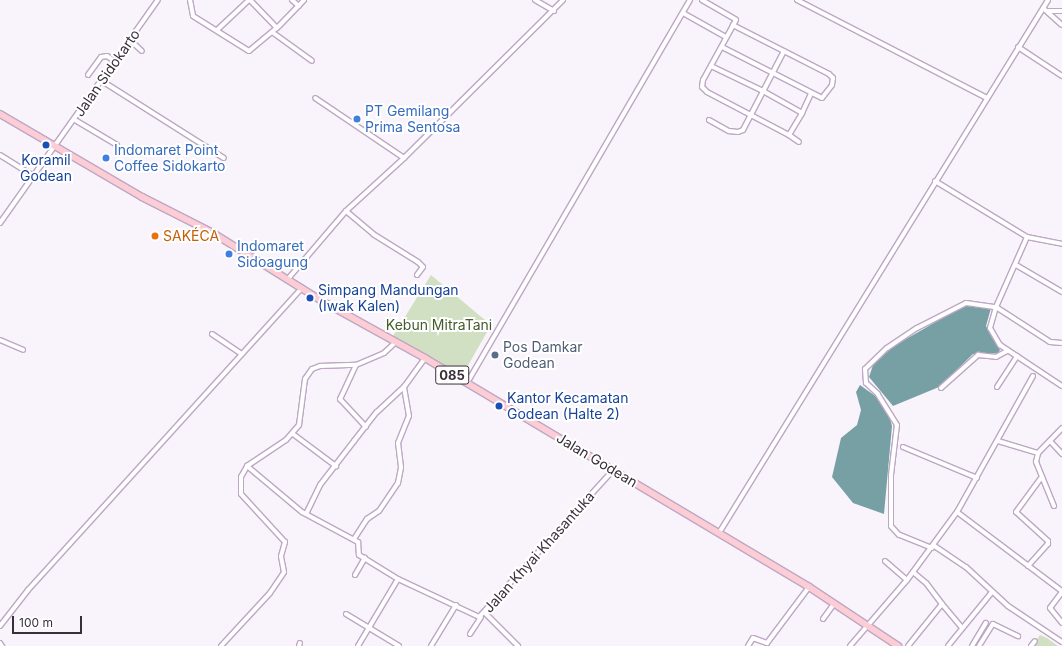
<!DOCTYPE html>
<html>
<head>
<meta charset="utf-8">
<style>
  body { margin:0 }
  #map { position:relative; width:1062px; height:646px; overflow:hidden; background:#f9f4fb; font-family:Inter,sans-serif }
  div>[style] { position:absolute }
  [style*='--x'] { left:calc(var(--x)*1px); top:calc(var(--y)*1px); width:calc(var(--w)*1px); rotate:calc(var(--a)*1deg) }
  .green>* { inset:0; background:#d1e0c2 }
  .water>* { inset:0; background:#77a0a5 }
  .roads { filter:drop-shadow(1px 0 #bea7c5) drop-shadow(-1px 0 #bea7c5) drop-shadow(0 1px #bea7c5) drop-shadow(0 -1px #bea7c5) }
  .street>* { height:4px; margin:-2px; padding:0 2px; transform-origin:2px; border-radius:2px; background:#fff }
  .primary>* { height:6px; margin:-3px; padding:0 3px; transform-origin:3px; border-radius:3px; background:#fdcdd6 }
  .dots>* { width:11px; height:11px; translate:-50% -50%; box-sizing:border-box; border:2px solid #fff; border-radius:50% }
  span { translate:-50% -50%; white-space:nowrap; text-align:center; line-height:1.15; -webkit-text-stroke:4px #fff; paint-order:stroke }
  .shield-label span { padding:1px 3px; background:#fff; border:1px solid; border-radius:3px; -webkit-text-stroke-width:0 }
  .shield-label { font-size:13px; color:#392f3b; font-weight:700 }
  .street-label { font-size:14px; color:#392f3b }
  .shop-label { font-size:14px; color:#366cbe }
  .left { translate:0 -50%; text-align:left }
  .transit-label { font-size:14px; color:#164399 }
  .food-label { font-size:14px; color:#c56008 }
  .park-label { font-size:14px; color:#465c2d }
  .service-label { font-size:14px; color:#4e5e75 }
  .scale { position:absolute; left:12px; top:616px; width:70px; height:18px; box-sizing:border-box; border:2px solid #392f3b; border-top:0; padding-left:5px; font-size:12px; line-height:14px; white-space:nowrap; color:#392f3b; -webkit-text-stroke:3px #fff; paint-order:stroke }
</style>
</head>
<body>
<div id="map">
  <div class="green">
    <div style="clip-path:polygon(431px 275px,491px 325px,462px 376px,393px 336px)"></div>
    <div style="clip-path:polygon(1040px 635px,1047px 638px,1058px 646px,1032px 646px)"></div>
  </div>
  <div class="water">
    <div style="clip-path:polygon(967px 304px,991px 308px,986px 326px,1000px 350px,998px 353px,973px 354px,939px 387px,893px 406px,869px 377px,873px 365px,894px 346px)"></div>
    <div style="clip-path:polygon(860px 385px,878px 398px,888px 412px,892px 426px,884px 514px,853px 503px,832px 477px,841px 438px,857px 425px,861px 410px,856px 392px)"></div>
  </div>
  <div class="roads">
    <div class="street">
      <div style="--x:190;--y:0;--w:16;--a:79"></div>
      <div style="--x:193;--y:16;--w:66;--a:32"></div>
      <div style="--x:249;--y:51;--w:39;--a:-40"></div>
      <div style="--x:279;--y:26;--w:36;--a:-46"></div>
      <div style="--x:250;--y:0;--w:39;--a:46"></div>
      <div style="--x:292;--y:0;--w:9;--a:41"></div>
      <div style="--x:535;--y:0;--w:22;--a:30"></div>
      <div style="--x:702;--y:0;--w:39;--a:30"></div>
      <div style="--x:736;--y:20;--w:68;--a:118.8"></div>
      <div style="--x:703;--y:80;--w:7;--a:98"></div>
      <div style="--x:702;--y:87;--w:7;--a:45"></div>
      <div style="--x:707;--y:92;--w:93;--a:27.7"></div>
      <div style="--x:789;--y:135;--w:26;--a:-59"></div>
      <div style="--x:797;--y:0;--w:214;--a:27.3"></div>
      <div style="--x:1043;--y:8;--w:25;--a:42"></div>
      <div style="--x:1048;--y:11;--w:14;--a:0"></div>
      <div style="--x:683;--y:13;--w:49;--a:29.2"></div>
      <div style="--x:217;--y:30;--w:44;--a:-43.2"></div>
      <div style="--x:272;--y:32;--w:49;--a:35.9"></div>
      <div style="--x:130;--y:40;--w:16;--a:43"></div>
      <div style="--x:722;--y:47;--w:112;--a:27"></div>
      <div style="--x:822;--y:98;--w:16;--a:-52"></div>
      <div style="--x:832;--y:85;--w:7;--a:-82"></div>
      <div style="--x:833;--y:78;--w:6;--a:-135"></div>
      <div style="--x:829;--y:74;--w:108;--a:-153"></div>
      <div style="--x:1018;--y:47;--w:53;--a:33.4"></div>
      <div style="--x:711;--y:66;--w:58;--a:25.7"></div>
      <div style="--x:763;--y:91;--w:45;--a:29.4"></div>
      <div style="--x:802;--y:113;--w:21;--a:-65"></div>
      <div style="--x:88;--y:75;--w:22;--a:-54"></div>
      <div style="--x:101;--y:57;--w:6;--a:-9"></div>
      <div style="--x:107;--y:56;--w:11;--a:34"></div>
      <div style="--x:102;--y:81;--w:144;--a:32.3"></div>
      <div style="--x:75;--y:120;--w:49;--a:30.8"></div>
      <div style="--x:709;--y:120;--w:23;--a:29"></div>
      <div style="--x:729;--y:131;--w:9;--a:6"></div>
      <div style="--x:738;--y:132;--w:5;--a:-22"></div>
      <div style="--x:743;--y:130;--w:89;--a:-62.6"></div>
      <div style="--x:789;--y:135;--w:12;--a:35"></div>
      <div style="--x:0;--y:155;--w:40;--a:32"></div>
      <div style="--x:404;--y:158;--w:224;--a:-44.8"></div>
      <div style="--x:935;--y:181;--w:108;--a:31.3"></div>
      <div style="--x:1027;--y:237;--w:36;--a:11"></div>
      <div style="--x:346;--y:211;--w:35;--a:40"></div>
      <div style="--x:373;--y:234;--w:53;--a:31.9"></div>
      <div style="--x:418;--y:262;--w:7;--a:45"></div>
      <div style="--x:423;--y:267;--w:10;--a:127"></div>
      <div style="--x:0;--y:223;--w:273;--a:-54.7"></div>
      <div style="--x:1027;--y:237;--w:77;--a:113.9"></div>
      <div style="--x:996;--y:307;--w:22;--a:106"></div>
      <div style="--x:990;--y:328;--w:20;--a:60"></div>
      <div style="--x:1000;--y:345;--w:74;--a:33.5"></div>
      <div style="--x:1016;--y:265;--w:53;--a:30.4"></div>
      <div style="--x:287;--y:280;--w:91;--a:-49.5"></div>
      <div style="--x:346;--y:211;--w:79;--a:-42.4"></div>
      <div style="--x:404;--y:158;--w:107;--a:-146"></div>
      <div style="--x:212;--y:334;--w:36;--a:34"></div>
      <div style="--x:0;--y:340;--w:25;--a:23"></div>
      <div style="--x:356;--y:365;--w:38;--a:115"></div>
      <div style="--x:340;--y:399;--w:38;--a:47"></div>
      <div style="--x:1033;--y:376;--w:156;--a:119.2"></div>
      <div style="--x:957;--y:512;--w:131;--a:37"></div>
      <div style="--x:467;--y:383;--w:443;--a:-59.8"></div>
      <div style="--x:997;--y:387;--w:37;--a:-57"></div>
      <div style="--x:941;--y:388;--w:50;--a:-41.7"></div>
      <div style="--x:978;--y:355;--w:18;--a:6"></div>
      <div style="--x:996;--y:357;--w:13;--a:-29"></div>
      <div style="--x:293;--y:434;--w:54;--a:36.7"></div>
      <div style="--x:998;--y:441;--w:42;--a:16.7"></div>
      <div style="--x:1050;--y:441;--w:18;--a:47"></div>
      <div style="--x:903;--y:447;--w:80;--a:22.7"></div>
      <div style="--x:247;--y:466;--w:72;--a:39.9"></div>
      <div style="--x:302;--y:512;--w:64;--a:28.2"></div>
      <div style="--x:358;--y:542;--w:13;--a:86"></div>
      <div style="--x:359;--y:555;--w:46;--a:31.6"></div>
      <div style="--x:398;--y:579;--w:89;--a:25.1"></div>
      <div style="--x:479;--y:617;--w:199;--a:-47.6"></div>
      <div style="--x:1054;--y:506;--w:48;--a:-112.2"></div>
      <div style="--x:1036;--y:462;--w:9;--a:-77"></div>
      <div style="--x:1038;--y:453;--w:35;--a:-46"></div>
      <div style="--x:306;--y:514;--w:32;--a:-64"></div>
      <div style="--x:320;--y:485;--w:56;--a:-52.3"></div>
      <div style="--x:354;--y:441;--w:37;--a:-52"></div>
      <div style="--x:377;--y:412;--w:37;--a:-43"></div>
      <div style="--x:719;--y:533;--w:626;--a:-58.31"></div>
      <div style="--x:354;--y:539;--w:24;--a:-57"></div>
      <div style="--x:367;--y:519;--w:14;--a:-34"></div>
      <div style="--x:379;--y:511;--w:34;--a:-56"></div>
      <div style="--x:398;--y:483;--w:16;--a:-79"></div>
      <div style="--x:401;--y:467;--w:24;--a:-97"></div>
      <div style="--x:398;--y:443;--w:29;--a:-68"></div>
      <div style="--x:409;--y:416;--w:29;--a:-100"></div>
      <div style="--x:404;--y:387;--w:36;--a:-54"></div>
      <div style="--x:933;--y:545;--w:40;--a:34"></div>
      <div style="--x:966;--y:567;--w:57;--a:42.9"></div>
      <div style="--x:1008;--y:606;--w:65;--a:33.7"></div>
      <div style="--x:932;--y:548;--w:35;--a:-158"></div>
      <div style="--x:899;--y:535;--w:12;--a:-132"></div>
      <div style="--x:891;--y:526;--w:51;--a:-90"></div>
      <div style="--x:891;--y:475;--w:50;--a:-83.2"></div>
      <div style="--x:897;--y:425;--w:36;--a:-122"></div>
      <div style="--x:878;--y:394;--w:16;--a:-137"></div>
      <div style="--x:866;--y:383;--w:14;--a:-94"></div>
      <div style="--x:865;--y:369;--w:30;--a:-44"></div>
      <div style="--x:887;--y:348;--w:36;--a:-34"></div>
      <div style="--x:917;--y:328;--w:55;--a:-27"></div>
      <div style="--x:966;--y:303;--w:30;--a:8"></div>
      <div style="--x:996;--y:307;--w:64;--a:32.9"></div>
      <div style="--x:1050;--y:342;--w:12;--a:5"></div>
      <div style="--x:885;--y:561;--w:29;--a:41"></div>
      <div style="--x:1028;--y:566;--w:30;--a:-48"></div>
      <div style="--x:1048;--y:544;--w:3;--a:-90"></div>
      <div style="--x:1048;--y:541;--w:43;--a:-137.8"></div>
      <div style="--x:1016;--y:512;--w:42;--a:-53.7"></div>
      <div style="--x:355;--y:575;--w:20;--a:-60"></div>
      <div style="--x:1062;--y:592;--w:20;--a:127"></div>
      <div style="--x:1050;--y:608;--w:19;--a:51"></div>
      <div style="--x:942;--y:604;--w:31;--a:50"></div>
      <div style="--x:485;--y:613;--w:47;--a:45"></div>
      <div style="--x:346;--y:614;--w:62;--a:31.1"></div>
      <div style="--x:823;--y:619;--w:19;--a:-54"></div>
      <div style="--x:0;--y:626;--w:46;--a:-52.1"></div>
      <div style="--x:28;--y:590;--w:406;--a:-47.8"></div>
      <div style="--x:470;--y:634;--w:20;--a:-57"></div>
      <div style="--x:0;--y:643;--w:4;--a:56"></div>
      <div style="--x:221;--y:646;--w:72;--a:-47.2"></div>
      <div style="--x:270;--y:593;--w:25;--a:-56"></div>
      <div style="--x:284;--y:572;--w:16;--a:-101"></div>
      <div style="--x:281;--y:556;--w:15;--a:-74"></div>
      <div style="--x:285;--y:542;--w:65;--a:-132.5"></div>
      <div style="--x:241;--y:494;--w:17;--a:-90"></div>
      <div style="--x:241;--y:477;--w:13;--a:-61"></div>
      <div style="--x:247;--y:466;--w:47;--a:-33.7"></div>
      <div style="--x:286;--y:440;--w:20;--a:-49"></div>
      <div style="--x:299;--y:425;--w:46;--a:-82.6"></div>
      <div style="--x:305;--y:379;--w:12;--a:-55"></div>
      <div style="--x:312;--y:369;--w:9;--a:-21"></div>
      <div style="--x:320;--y:366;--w:36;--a:-2"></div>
      <div style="--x:356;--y:365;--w:30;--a:-23"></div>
      <div style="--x:384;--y:353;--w:16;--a:-43"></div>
      <div style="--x:299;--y:646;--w:3;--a:-72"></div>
      <div style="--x:358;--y:646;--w:78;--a:-59.2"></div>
      <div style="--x:431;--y:646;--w:48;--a:-58.6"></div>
      <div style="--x:748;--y:646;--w:9;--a:-58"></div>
      <div style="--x:753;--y:638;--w:15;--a:20"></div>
      <div style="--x:767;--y:643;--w:70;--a:-53.1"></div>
      <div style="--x:850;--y:646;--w:87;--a:-49.2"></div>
      <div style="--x:907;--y:580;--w:84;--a:-53.7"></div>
      <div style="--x:908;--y:646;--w:54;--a:-51"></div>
      <div style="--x:942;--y:604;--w:26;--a:-127"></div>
      <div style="--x:926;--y:583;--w:17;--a:-140"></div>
      <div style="--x:948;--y:646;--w:70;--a:-50.8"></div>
      <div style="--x:972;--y:646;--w:27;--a:-59"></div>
      <div style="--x:979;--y:646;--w:26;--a:-58"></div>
      <div style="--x:993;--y:624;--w:28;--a:26"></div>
      <div style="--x:1031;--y:646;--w:6;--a:-51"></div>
    </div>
    <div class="primary">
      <div style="--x:0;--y:114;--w:164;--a:30.3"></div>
      <div style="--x:142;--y:197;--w:80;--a:26.9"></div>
      <div style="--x:213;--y:233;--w:128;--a:32"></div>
      <div style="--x:322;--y:301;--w:118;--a:29"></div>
      <div style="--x:425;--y:358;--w:447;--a:30.8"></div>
      <div style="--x:809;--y:587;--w:107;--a:33.5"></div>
    </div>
  </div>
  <div class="dots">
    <div style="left:357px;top:119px;background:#3f7fe0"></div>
    <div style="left:46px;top:145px;background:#1a4fb4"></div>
    <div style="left:106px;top:158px;background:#3f7fe0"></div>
    <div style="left:155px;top:236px;background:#e8710a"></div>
    <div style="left:229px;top:254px;background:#3f7fe0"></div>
    <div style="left:310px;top:298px;background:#1a4fb4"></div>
    <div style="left:495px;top:355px;background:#5c6f8a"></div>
    <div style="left:499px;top:406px;background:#1a4fb4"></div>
  </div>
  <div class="shield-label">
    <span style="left:452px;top:375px">085</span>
  </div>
  <div class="street-label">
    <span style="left:107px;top:73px;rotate:-55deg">Jalan Sidokarto</span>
    <span style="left:597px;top:460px;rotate:31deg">Jalan Godean</span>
    <span style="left:539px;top:552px;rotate:-48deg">Jalan Khyai Khasantuka</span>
  </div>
  <div class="shop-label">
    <span class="left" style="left:365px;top:119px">PT Gemilang<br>Prima Sentosa</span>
    <span class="left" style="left:114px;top:158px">Indomaret Point<br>Coffee Sidokarto</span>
    <span class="left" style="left:237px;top:254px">Indomaret<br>Sidoagung</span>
  </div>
  <div class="transit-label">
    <span style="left:46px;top:168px">Koramil<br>Godean</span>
    <span class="left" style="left:318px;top:298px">Simpang Mandungan<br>(Iwak Kalen)</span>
    <span class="left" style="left:507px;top:406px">Kantor Kecamatan<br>Godean (Halte 2)</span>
  </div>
  <div class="food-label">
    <span class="left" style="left:163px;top:236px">SAKÉCA</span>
  </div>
  <div class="park-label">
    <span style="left:439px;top:325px">Kebun MitraTani</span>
  </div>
  <div class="service-label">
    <span class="left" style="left:503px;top:355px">Pos Damkar<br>Godean</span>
  </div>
  <div class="scale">100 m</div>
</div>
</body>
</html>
